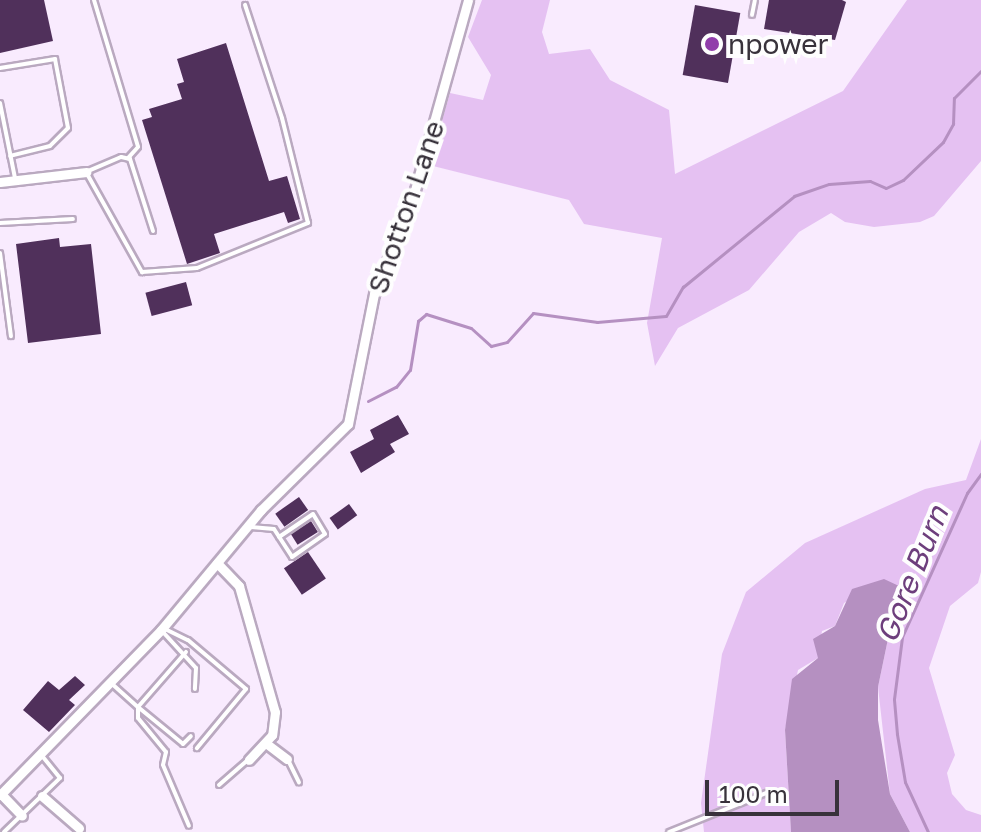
<!DOCTYPE html>
<html>
<head>
<meta charset="utf-8">
<style>
  body { margin:0 }
  #map { position:relative; width:981px; height:832px; overflow:hidden; background:#f9ebfe; font-family:"Golos Text",sans-serif }
  div>[style] { position:absolute }
  [style*='--x'] { left:calc(var(--x)*1px); top:calc(var(--y)*1px); width:calc(var(--w)*1px); rotate:calc(var(--a)*1deg) }
  .green>* { inset:0; background:#e5c1f2 }
  .water>* { inset:0; background:#b590c1 }
  .stream>* { height:3px; margin:-1.5px; padding:0 1.5px; transform-origin:1.5px; border-radius:1.5px; background:#b590c1 }
  .building>* { inset:0; background:#50305b; transform-origin:0 0 }
  .roads { filter:drop-shadow(2px 0 #baa9c0) drop-shadow(-2px 0 #baa9c0) drop-shadow(0 2px #baa9c0) drop-shadow(0 -2px #baa9c0) }
  .lane>* { height:4px; margin:-2px; padding:0 2px; transform-origin:2px; border-radius:2px; background:#fff }
  .street>* { height:9px; margin:-4.5px; padding:0 4.5px; transform-origin:4.5px; border-radius:4.5px; background:#fff }
  .dots>* { width:22px; height:22px; translate:-50% -50%; box-sizing:border-box; border:4px solid #fefefe; border-radius:50% }
  span { translate:-50% -50%; white-space:nowrap; text-align:center; line-height:1.15; -webkit-text-stroke:8px #fefefe; paint-order:stroke }
  .poi-label { font-size:28px; color:#38323b }
  .left { translate:0 -50%; text-align:left }
  .street-label { font-size:28px; color:#38323b }
  .water-label { font-size:30px; color:#6d3e7c; font-style:italic }
  .scale { position:absolute; left:705px; top:780px; width:134px; height:36px; box-sizing:border-box; border:4px solid #38323b; border-top:0; padding-left:10px; font-size:24px; line-height:28px; white-space:nowrap; color:#38323b; -webkit-text-stroke:6px #fefefe; paint-order:stroke }
</style>
</head>
<body>
<div id="map">
  <div class="green">
    <div style="clip-path:polygon(482px 0,550px 0,542px 32px,549px 54px,590px 49px,610px 80px,669px 110px,675px 174px,843px 91px,907px 0,981px 0,981px 161px,934px 216px,920px 222px,874px 227px,845px 222px,831px 213px,799px 232px,749px 290px,678px 328px,655px 366px,647px 323px,662px 238px,584px 224px,569px 200px,429px 165px,450px 93px,483px 100px,491px 75px,468px 37px)"></div>
    <div style="clip-path:polygon(981px 439px,981px 572px,978px 583px,950px 606px,929px 668px,955px 755px,947px 773px,952px 794px,966px 810px,981px 815px,981px 832px,910px 832px,890px 794px,878px 687px,899px 586px,877px 584px,844px 603px,835px 626px,822px 631px,818px 658px,798px 670px,785px 730px,791px 832px,704px 832px,701px 803px,722px 654px,746px 592px,805px 543px,925px 489px,966px 480px)"></div>
  </div>
  <div class="water">
    <div style="clip-path:polygon(884px 579px,899px 586px,878px 687px,878px 720px,890px 794px,910px 832px,791px 832px,785px 730px,792px 679px,818px 658px,813px 639px,835px 626px,852px 589px)"></div>
  </div>
  <div class="stream">
    <div style="--x:368;--y:401;--w:31;--a:-27"></div>
    <div style="--x:396;--y:387;--w:22;--a:-51"></div>
    <div style="--x:410;--y:370;--w:50;--a:-80.7"></div>
    <div style="--x:418;--y:321;--w:11;--a:-41"></div>
    <div style="--x:426;--y:314;--w:47;--a:17.3"></div>
    <div style="--x:471;--y:328;--w:27;--a:42"></div>
    <div style="--x:491;--y:346;--w:16;--a:-14"></div>
    <div style="--x:507;--y:342;--w:39;--a:-48"></div>
    <div style="--x:533;--y:313;--w:65;--a:8"></div>
    <div style="--x:597;--y:322;--w:69;--a:-5"></div>
    <div style="--x:666;--y:316;--w:34;--a:-60"></div>
    <div style="--x:683;--y:287;--w:144;--a:-39.3"></div>
    <div style="--x:794;--y:196;--w:37;--a:-19"></div>
    <div style="--x:829;--y:184;--w:41;--a:-4.2"></div>
    <div style="--x:870;--y:181;--w:17;--a:24"></div>
    <div style="--x:886;--y:188;--w:19;--a:-25"></div>
    <div style="--x:903;--y:180;--w:55;--a:-43.5"></div>
    <div style="--x:943;--y:142;--w:21;--a:-61"></div>
    <div style="--x:953;--y:124;--w:26;--a:-88"></div>
    <div style="--x:954;--y:98;--w:38;--a:-45"></div>
    <div style="--x:928;--y:832;--w:55;--a:-114.7"></div>
    <div style="--x:905;--y:782;--w:49;--a:-99.5"></div>
    <div style="--x:897;--y:734;--w:35;--a:-95"></div>
    <div style="--x:894;--y:699;--w:63;--a:-82.6"></div>
    <div style="--x:902;--y:637;--w:158;--a:-65.7"></div>
    <div style="--x:967;--y:493;--w:24;--a:-54"></div>
  </div>
  <div class="building">
    <div style="clip-path:polygon(0 0,44px 0,53px 41px,0 53px)"></div>
    <div style="clip-path:polygon(769px 0,842px 0,846px 2px,835px 40px,764px 29px)"></div>
    <div style="left:695px;top:5px;width:46px;height:71px;rotate:10deg"></div>
    <div style="clip-path:polygon(226px 43px,269px 181px,287px 176px,300px 219px,288px 223px,284px 212px,214px 234px,220px 253px,187px 264px,142px 120px,152px 117px,149px 109px,182px 99px,177px 84px,184px 82px,177px 59px)"></div>
    <div style="clip-path:polygon(59px 238px,60px 247px,91px 244px,101px 334px,28px 343px,16px 244px)"></div>
    <div style="left:186px;top:282px;width:24px;height:42px;rotate:75deg"></div>
    <div style="clip-path:polygon(398px 415px,409px 434px,390px 444px,395px 452px,361px 473px,350px 452px,374px 439px,370px 430px)"></div>
    <div style="left:299px;top:497px;width:16px;height:29px;rotate:55deg"></div>
    <div style="left:349px;top:504px;width:14px;height:24px;rotate:54deg"></div>
    <div style="left:311px;top:521px;width:13px;height:24px;rotate:58deg"></div>
    <div style="left:308px;top:552px;width:32px;height:29px;rotate:56deg"></div>
    <div style="clip-path:polygon(75px 676px,85px 685px,69px 700px,75px 705px,49px 732px,23px 710px,48px 681px,59px 690px)"></div>
  </div>
  <div class="roads">
    <div class="lane">
      <div style="--x:94;--y:0;--w:153;--a:73.3"></div>
      <div style="--x:138;--y:147;--w:15;--a:132"></div>
      <div style="--x:752;--y:15;--w:15;--a:-79"></div>
      <div style="--x:0;--y:68;--w:56;--a:-9.3"></div>
      <div style="--x:55;--y:59;--w:70;--a:79.3"></div>
      <div style="--x:68;--y:128;--w:25;--a:135"></div>
      <div style="--x:50;--y:146;--w:41;--a:166"></div>
      <div style="--x:0;--y:103;--w:76;--a:78.7"></div>
      <div style="--x:0;--y:223;--w:73;--a:-3.1"></div>
      <div style="--x:153;--y:231;--w:76;--a:-107.7"></div>
      <div style="--x:130;--y:159;--w:9;--a:-167"></div>
      <div style="--x:121;--y:157;--w:38;--a:157"></div>
      <div style="--x:86;--y:172;--w:115;--a:60.8"></div>
      <div style="--x:142;--y:272;--w:55;--a:-4.2"></div>
      <div style="--x:197;--y:268;--w:120;--a:-22.1"></div>
      <div style="--x:308;--y:223;--w:108;--a:-103.9"></div>
      <div style="--x:282;--y:118;--w:119;--a:-108.1"></div>
      <div style="--x:0;--y:253;--w:84;--a:82.5"></div>
      <div style="--x:251;--y:527;--w:23;--a:5"></div>
      <div style="--x:274;--y:529;--w:33;--a:57"></div>
      <div style="--x:292;--y:557;--w:40;--a:-34.9"></div>
      <div style="--x:325;--y:534;--w:23;--a:-121"></div>
      <div style="--x:313;--y:514;--w:41;--a:145.9"></div>
      <div style="--x:165;--y:629;--w:25;--a:26"></div>
      <div style="--x:188;--y:640;--w:76;--a:40.2"></div>
      <div style="--x:246;--y:689;--w:77;--a:129.7"></div>
      <div style="--x:162;--y:631;--w:50;--a:47.4"></div>
      <div style="--x:196;--y:668;--w:21;--a:93"></div>
      <div style="--x:111;--y:683;--w:36;--a:42"></div>
      <div style="--x:138;--y:707;--w:73;--a:-48.9"></div>
      <div style="--x:138;--y:707;--w:11;--a:90"></div>
      <div style="--x:138;--y:718;--w:44;--a:50.5"></div>
      <div style="--x:166;--y:752;--w:13;--a:103"></div>
      <div style="--x:163;--y:765;--w:66;--a:66.9"></div>
      <div style="--x:138;--y:707;--w:58;--a:39.4"></div>
      <div style="--x:183;--y:744;--w:11;--a:-45"></div>
      <div style="--x:288;--y:760;--w:25;--a:64"></div>
      <div style="--x:219;--y:785;--w:37;--a:-41"></div>
      <div style="--x:4;--y:832;--w:78;--a:-44"></div>
      <div style="--x:60;--y:778;--w:28;--a:-129"></div>
      <div style="--x:669;--y:832;--w:105;--a:-21.9"></div>
    </div>
    <div class="street">
      <div style="--x:0;--y:182;--w:87;--a:-6.6"></div>
      <div style="--x:217;--y:563;--w:32;--a:46"></div>
      <div style="--x:239;--y:586;--w:131;--a:74.1"></div>
      <div style="--x:275;--y:712;--w:23;--a:97"></div>
      <div style="--x:272;--y:735;--w:34;--a:133"></div>
      <div style="--x:267;--y:744;--w:25;--a:37"></div>
      <div style="--x:1;--y:794;--w:30;--a:46"></div>
      <div style="--x:0;--y:795;--w:231;--a:-45.7"></div>
      <div style="--x:161;--y:630;--w:156;--a:-50.2"></div>
      <div style="--x:261;--y:510;--w:122;--a:-44.7"></div>
      <div style="--x:348;--y:424;--w:133;--a:-78.7"></div>
      <div style="--x:374;--y:294;--w:112;--a:-68.5"></div>
      <div style="--x:415;--y:190;--w:197;--a:-74.4"></div>
      <div style="--x:42;--y:796;--w:49;--a:40.9"></div>
    </div>
  </div>
  <div class="dots">
    <div style="left:712px;top:44px;background:#913dab"></div>
  </div>
  <div class="poi-label">
    <span class="left" style="left:728px;top:44px">npower</span>
  </div>
  <div class="street-label">
    <span style="left:406px;top:207px;rotate:-71deg">Shotton Lane</span>
  </div>
  <div class="water-label">
    <span style="left:912px;top:574px;rotate:-68deg">Gore Burn</span>
  </div>
  <div class="scale">100 m</div>
</div>
</body>
</html>
